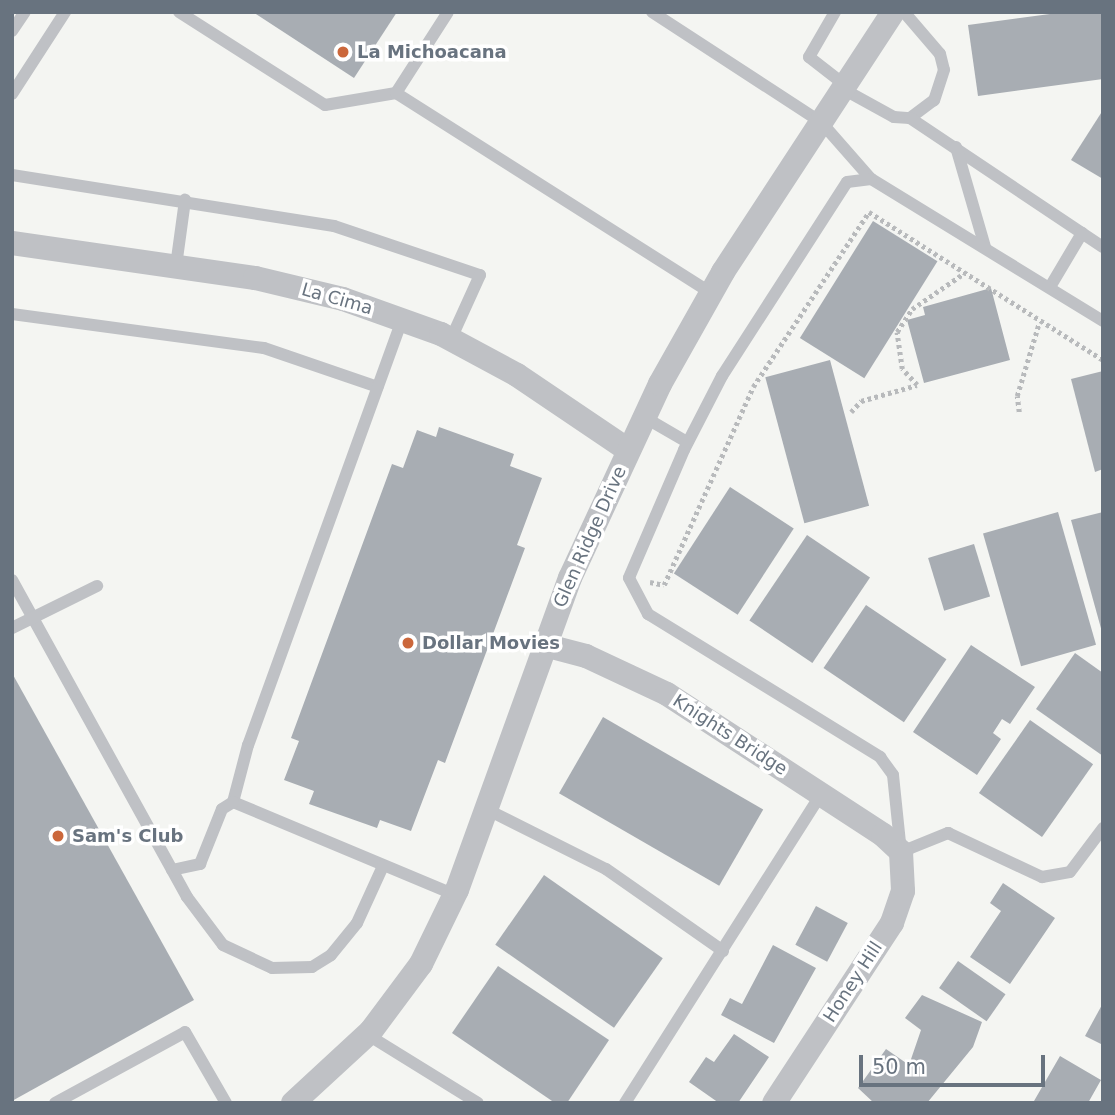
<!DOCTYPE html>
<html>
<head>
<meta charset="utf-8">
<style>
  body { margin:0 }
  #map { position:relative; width:1115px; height:1115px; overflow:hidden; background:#f4f5f2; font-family:"DejaVu Sans",sans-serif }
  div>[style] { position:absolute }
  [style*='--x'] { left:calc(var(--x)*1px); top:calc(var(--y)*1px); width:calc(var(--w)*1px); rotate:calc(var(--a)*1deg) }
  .building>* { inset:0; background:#a8adb3; transform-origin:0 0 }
  .path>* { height:4.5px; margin-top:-2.25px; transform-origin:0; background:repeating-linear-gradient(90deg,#b8babc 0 3.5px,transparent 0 7px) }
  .lane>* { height:12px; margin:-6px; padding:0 6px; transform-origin:6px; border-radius:6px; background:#bfc1c5 }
  .street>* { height:24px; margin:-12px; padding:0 12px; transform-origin:12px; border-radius:12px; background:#bfc1c5 }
  .dots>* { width:19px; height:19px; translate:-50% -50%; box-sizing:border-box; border:4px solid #fff; border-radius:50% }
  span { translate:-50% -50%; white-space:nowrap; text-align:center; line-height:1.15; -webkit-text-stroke:7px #fff; paint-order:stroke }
  .poi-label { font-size:18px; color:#68737f; font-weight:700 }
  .left { translate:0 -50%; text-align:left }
  .street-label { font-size:18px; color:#68737f }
  .frame { position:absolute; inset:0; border:14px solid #68737f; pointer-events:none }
  .scale { position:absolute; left:859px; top:1055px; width:186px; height:32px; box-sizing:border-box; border:4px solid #68737f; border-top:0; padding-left:9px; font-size:21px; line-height:24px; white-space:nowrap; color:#68737f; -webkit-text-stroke:5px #fff; paint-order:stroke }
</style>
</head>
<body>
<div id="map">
  <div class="building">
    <div style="clip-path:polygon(253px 12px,397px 12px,354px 78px)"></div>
    <div style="clip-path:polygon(1065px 12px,1103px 12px,1103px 79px,978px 96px,968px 25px)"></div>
    <div style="clip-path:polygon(1103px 110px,1103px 179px,1071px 160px)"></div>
    <div style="left:873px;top:221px;width:76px;height:138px;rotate:32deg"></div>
    <div style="clip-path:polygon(991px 288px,1010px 360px,924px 383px,907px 320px,925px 315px,923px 307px)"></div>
    <div style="left:830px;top:360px;width:151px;height:67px;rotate:75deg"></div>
    <div style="clip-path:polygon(1103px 371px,1103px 469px,1095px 472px,1071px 379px)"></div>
    <div style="clip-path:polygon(439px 427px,514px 454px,510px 466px,542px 478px,517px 545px,525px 548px,445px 763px,438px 760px,411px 831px,380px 820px,377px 828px,309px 804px,314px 791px,284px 780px,299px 741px,291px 738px,392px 464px,403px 468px,417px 430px,436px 437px)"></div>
    <div style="left:730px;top:487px;width:76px;height:103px;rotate:33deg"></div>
    <div style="left:1058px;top:512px;width:138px;height:78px;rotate:74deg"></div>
    <div style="clip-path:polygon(1103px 512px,1103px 632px,1102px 632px,1071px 520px)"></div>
    <div style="left:807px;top:535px;width:76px;height:103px;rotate:34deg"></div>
    <div style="left:974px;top:544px;width:55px;height:48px;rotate:73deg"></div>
    <div style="left:866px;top:605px;width:97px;height:76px;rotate:34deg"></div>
    <div style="clip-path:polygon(971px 645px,1035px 687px,1010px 724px,1002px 719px,993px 733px,1001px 739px,977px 775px,913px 732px)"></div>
    <div style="clip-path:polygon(1075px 653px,1103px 673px,1103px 756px,1036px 709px)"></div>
    <div style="clip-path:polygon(12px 673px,194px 1000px,12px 1101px)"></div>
    <div style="left:603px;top:717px;width:185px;height:88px;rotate:30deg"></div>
    <div style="left:1030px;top:720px;width:77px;height:89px;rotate:35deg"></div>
    <div style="left:544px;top:875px;width:145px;height:85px;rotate:35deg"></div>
    <div style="clip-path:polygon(1003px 883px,1055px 918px,1010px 984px,970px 957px,1001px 911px,990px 903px)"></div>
    <div style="left:816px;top:906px;width:36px;height:44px;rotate:28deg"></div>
    <div style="clip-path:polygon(773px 945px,816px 968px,774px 1043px,721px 1015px,730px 998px,742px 1004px)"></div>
    <div style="left:958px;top:961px;width:58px;height:33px;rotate:35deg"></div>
    <div style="clip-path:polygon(498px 966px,609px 1040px,567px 1103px,555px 1103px,452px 1033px)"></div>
    <div style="clip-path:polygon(922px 995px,982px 1022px,973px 1047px,927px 1103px,874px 1103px,858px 1088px,886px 1049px,909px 1065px,921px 1030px,905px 1018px)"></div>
    <div style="clip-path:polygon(1103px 1003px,1103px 1045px,1085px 1036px)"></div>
    <div style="clip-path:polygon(734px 1034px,769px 1057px,738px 1103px,719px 1103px,689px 1082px,706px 1057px,714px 1062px)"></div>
    <div style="clip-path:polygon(1060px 1056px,1101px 1080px,1088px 1103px,1028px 1103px,1034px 1101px)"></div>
  </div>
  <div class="path">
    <div style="--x:851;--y:412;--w:15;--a:-48"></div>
    <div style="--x:861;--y:401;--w:58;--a:-15.9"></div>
    <div style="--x:917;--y:385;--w:22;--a:-133"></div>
    <div style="--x:902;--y:369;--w:37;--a:-98"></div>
    <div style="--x:897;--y:332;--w:27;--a:-57"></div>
    <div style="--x:912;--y:309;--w:62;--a:-34.5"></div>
    <div style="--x:1019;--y:412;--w:16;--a:-97"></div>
    <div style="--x:1017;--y:396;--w:76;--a:-73.2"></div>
    <div style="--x:650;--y:582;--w:14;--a:12"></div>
    <div style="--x:664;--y:585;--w:217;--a:-65.8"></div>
    <div style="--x:753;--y:387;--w:210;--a:-56.5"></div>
    <div style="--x:869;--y:212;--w:277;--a:32.3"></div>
  </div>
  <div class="lane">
    <div style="--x:179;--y:12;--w:173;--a:32.5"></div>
    <div style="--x:325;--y:105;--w:72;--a:-9.6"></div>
    <div style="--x:396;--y:93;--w:96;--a:-57.3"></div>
    <div style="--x:652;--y:12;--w:202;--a:33.1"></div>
    <div style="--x:821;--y:122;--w:76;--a:48.7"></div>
    <div style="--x:835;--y:12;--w:52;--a:120"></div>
    <div style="--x:809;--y:57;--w:46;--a:37.9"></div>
    <div style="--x:904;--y:12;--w:55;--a:49.4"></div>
    <div style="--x:940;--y:54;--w:16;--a:76"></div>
    <div style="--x:944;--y:70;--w:32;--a:108"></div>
    <div style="--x:934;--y:100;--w:30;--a:143"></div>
    <div style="--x:12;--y:31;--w:23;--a:-56"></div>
    <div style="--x:843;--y:89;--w:58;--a:28.8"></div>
    <div style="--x:894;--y:117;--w:16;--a:4"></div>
    <div style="--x:910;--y:118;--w:232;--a:33.8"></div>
    <div style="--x:396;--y:93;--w:373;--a:32.4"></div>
    <div style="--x:12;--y:94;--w:98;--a:-57.1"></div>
    <div style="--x:956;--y:147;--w:104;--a:73.8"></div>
    <div style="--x:12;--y:175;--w:326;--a:9"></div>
    <div style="--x:334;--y:226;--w:154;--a:18.6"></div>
    <div style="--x:480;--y:275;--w:70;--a:114.4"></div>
    <div style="--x:176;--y:266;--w:67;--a:-82.2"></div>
    <div style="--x:1050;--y:287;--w:63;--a:-59.3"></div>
    <div style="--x:12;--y:314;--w:254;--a:7.7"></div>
    <div style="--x:264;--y:348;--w:120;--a:18.9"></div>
    <div style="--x:402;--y:320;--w:452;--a:109.9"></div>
    <div style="--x:248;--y:745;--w:59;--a:104.7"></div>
    <div style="--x:233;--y:802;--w:241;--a:22.7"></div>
    <div style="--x:1103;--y:321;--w:272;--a:-148.5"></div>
    <div style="--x:871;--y:179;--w:24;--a:173"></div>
    <div style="--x:847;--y:182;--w:231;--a:122.8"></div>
    <div style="--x:722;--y:376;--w:83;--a:117.2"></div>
    <div style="--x:684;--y:450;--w:139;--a:113.3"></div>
    <div style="--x:629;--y:578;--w:41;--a:62.2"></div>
    <div style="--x:648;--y:614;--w:273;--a:31.6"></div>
    <div style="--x:880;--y:757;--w:22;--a:54"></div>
    <div style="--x:893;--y:775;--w:77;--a:84.1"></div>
    <div style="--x:901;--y:852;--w:51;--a:-22"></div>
    <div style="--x:948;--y:833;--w:104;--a:25.1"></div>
    <div style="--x:1042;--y:877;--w:28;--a:-10"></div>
    <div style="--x:1070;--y:872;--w:55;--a:-53.1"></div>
    <div style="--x:644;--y:417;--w:50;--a:30.2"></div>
    <div style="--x:12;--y:580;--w:362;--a:61.1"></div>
    <div style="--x:187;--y:897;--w:60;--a:53.1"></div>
    <div style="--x:223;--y:945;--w:54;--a:25.1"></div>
    <div style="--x:272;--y:968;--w:40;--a:-1.4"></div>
    <div style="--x:312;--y:967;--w:22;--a:-32"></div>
    <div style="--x:331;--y:955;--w:41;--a:-50.9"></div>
    <div style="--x:357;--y:923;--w:63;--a:-65.5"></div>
    <div style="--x:12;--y:628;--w:95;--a:-26.3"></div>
    <div style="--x:486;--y:809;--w:134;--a:26.6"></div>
    <div style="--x:606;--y:869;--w:143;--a:35"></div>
    <div style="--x:172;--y:870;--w:29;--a:-12"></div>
    <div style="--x:200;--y:864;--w:59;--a:-68.2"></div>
    <div style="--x:222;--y:809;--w:13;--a:-32"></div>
    <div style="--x:368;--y:1035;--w:129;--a:31.7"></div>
    <div style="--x:55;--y:1103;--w:148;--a:-28.6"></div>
    <div style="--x:185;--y:1032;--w:82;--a:60"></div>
    <div style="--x:625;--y:1103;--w:366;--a:-57.6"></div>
  </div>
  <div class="street">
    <div style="--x:12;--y:243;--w:246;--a:8.2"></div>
    <div style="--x:255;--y:278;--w:90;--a:13.4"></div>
    <div style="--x:343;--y:299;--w:104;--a:19.7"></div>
    <div style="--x:441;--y:334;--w:86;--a:28.3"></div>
    <div style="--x:517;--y:375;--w:134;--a:34"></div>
    <div style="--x:544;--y:645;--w:43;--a:14.7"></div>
    <div style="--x:586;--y:656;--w:89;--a:25.1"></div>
    <div style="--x:667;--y:694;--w:258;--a:33.1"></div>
    <div style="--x:883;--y:835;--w:25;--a:43"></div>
    <div style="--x:901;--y:852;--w:39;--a:87"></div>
    <div style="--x:903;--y:891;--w:34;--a:109"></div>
    <div style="--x:892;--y:923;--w:215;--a:123.2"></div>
    <div style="--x:293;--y:1103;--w:106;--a:-42.7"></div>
    <div style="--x:371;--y:1031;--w:84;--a:-53.3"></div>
    <div style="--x:421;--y:964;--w:82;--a:-64.1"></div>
    <div style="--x:457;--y:890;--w:332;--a:-70.1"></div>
    <div style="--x:570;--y:578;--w:214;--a:-65.1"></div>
    <div style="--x:660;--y:384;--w:129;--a:-60.6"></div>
    <div style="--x:723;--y:272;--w:311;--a:-56.8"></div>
  </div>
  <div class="dots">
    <div style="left:343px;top:52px;background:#cb673b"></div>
    <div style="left:408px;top:643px;background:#cb673b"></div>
    <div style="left:58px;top:836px;background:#cb673b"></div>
  </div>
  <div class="poi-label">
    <span class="left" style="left:357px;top:52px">La Michoacana</span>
    <span class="left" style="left:422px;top:643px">Dollar Movies</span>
    <span class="left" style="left:72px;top:836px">Sam's Club</span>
  </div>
  <div class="street-label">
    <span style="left:337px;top:299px;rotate:16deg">La Cima</span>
    <span style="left:590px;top:537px;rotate:-66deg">Glen Ridge Drive</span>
    <span style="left:730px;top:735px;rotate:33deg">Knights Bridge</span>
    <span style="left:853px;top:982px;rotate:-57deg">Honey Hill</span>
  </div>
  <div class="frame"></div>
  <div class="scale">50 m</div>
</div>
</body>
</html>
